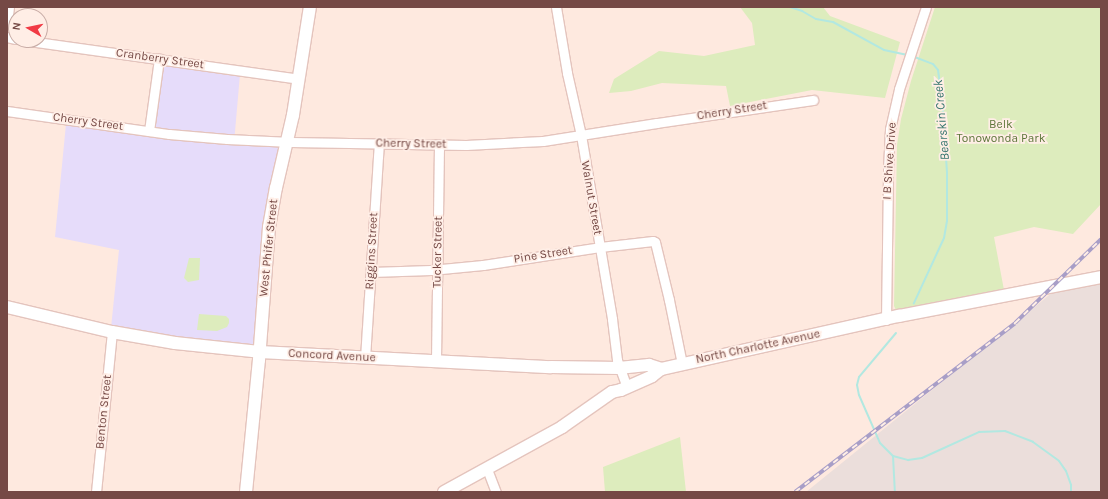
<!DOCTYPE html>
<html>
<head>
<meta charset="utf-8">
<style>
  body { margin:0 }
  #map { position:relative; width:1108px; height:499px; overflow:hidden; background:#fee9df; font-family:Karla,sans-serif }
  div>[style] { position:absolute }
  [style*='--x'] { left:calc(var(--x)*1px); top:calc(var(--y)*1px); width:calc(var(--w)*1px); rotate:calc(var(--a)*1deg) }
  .industrial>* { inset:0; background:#ebdedb }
  .education>* { inset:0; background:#e6dcfa }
  .green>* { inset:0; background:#ddecbd }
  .stream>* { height:2px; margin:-1px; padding:0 1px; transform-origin:1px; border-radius:1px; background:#b2e8e1 }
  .roads { filter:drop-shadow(1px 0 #e4c4bd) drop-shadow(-1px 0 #e4c4bd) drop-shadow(0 1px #e4c4bd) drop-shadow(0 -1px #e4c4bd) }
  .street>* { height:9px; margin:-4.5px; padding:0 4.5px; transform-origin:4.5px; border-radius:4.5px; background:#fff }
  .secondary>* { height:12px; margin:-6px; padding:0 6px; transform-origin:6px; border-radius:6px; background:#fff }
  .rail>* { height:3.5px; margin-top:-1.75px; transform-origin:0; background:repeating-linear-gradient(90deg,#ffeee6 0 6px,#a89ec7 0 12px); box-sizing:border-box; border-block:1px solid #a89ec7 }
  span { translate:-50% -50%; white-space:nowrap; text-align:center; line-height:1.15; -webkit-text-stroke:3.5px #ffeee6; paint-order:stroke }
  .street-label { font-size:12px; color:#754945 }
  .park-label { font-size:12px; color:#5d763a }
  .water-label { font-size:13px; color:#35756e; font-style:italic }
  .frame { position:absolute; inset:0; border:8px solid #754945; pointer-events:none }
  .north { position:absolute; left:8px; top:8px; width:40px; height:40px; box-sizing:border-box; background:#ffeee6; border:1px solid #c8aca6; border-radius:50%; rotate:279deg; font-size:11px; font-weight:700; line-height:16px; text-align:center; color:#754945 }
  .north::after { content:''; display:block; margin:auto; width:14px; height:18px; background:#f13b45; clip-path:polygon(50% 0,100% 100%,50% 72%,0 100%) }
</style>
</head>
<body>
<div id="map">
  <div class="industrial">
    <div style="clip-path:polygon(1101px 280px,1101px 492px,806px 492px,1053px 292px)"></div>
  </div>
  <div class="education">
    <div style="clip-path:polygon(162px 63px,240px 74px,234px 143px,281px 146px,268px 202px,254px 346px,166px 336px,111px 328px,119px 250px,55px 237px,66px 124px,151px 134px)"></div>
  </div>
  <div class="green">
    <div style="clip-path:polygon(740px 7px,823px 7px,830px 16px,900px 42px,885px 98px,812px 90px,730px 106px,726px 86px,662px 83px,631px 91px,609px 93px,614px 79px,659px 51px,704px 56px,755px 45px,752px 23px)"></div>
    <div style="clip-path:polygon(935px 7px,1101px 7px,1101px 204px,1073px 234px,1034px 227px,994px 237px,1004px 290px,897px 312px,894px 306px,897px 145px,901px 119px,911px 81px)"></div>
    <div style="clip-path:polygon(189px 258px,200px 258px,199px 280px,188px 282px,184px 278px)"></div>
    <div style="clip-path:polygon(199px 314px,226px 316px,229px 319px,229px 323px,227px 327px,217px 331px,197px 330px)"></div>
    <div style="clip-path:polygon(680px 437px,686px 492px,605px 492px,603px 467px)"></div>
  </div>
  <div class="stream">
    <div style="--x:790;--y:7;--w:13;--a:18"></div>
    <div style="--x:802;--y:11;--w:16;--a:30"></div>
    <div style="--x:816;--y:19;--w:17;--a:10"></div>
    <div style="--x:833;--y:22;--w:58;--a:28.8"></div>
    <div style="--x:884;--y:50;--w:24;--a:12"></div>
    <div style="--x:912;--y:56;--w:22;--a:21"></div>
    <div style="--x:933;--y:64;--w:8;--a:50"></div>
    <div style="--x:938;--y:70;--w:27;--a:82"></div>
    <div style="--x:942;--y:97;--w:76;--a:86.2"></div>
    <div style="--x:947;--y:173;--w:48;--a:90"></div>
    <div style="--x:947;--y:221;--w:17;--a:100"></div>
    <div style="--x:944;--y:238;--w:72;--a:114.8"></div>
    <div style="--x:896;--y:333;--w:57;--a:130.1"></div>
    <div style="--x:859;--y:377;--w:8;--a:104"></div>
    <div style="--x:857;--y:385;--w:10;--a:79"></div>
    <div style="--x:859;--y:395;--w:52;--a:66.4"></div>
    <div style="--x:880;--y:443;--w:18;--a:45"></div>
    <div style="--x:893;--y:456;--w:16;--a:15"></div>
    <div style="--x:908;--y:460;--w:14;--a:-8"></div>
    <div style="--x:922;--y:458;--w:63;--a:-24.5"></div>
    <div style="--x:979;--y:432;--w:26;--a:-2"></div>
    <div style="--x:1005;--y:431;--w:30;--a:21"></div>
    <div style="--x:1033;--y:442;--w:32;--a:36"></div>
    <div style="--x:1059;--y:461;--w:12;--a:55"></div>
    <div style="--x:1066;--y:471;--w:15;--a:70"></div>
    <div style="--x:1071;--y:485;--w:7;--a:90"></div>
    <div style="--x:893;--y:456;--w:36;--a:87"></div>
  </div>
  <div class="roads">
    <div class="street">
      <div style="--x:556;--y:7;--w:67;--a:80.5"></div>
      <div style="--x:567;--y:73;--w:64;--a:77.3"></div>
      <div style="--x:581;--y:135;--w:187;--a:80.4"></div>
      <div style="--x:612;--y:319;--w:41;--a:83"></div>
      <div style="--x:617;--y:360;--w:29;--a:70"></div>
      <div style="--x:7;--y:23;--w:16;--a:-83"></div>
      <div style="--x:7;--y:37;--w:9;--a:13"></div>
      <div style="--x:22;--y:40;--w:279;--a:8"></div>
      <div style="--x:7;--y:111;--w:164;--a:8.1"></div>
      <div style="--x:169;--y:134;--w:58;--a:4.9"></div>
      <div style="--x:227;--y:139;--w:64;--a:2.7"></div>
      <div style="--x:291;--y:142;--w:175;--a:1"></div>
      <div style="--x:466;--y:145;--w:77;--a:-3"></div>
      <div style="--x:543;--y:141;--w:115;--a:-9"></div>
      <div style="--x:657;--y:123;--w:158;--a:-8.4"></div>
      <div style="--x:149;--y:131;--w:73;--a:-82.1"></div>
      <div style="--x:371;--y:272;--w:60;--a:-1.9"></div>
      <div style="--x:431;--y:270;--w:52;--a:-5.5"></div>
      <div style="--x:483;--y:265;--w:118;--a:-8.7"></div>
      <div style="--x:600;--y:247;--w:53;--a:-6.5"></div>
      <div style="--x:653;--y:241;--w:2;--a:27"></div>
      <div style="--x:655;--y:242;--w:60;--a:76.4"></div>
      <div style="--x:669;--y:300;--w:65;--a:78.5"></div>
      <div style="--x:886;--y:320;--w:151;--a:-89.2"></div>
      <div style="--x:888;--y:169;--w:40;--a:-87.1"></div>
      <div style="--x:890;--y:129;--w:41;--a:-77.3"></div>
      <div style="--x:899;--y:89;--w:86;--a:-71.8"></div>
      <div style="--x:365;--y:358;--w:215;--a:-86.3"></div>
      <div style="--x:436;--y:360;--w:216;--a:-89.2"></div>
      <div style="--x:487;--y:469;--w:25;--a:69"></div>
      <div style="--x:96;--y:492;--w:161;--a:-84.3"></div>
    </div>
    <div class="secondary">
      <div style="--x:7;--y:307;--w:108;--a:13.4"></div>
      <div style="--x:112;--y:332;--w:64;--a:9.9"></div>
      <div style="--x:175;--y:343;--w:85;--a:6"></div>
      <div style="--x:260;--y:352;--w:291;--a:3"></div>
      <div style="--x:551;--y:367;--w:68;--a:0.8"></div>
      <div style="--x:619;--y:368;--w:30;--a:-6"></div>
      <div style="--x:649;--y:365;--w:13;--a:18"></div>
      <div style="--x:246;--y:492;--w:133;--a:-84.4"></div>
      <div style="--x:259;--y:360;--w:133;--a:-85.7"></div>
      <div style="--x:269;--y:227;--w:40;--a:-80"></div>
      <div style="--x:276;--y:188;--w:75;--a:-76.9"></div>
      <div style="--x:293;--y:115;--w:109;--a:-81.1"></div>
      <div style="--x:444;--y:492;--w:135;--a:-28.8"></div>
      <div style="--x:562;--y:427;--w:61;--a:-35"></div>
      <div style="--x:612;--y:392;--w:9;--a:-13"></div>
      <div style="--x:621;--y:390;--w:34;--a:-24"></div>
      <div style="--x:652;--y:376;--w:11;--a:-38"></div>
      <div style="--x:661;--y:369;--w:244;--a:-12.6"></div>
      <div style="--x:899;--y:316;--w:206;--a:-10.9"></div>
    </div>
  </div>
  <div class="rail">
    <div style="--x:795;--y:492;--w:277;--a:-37.5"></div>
    <div style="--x:1015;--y:323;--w:120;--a:-44.3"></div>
  </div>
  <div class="street-label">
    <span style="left:160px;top:59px;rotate:8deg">Cranberry Street</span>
    <span style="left:732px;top:111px;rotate:-9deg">Cherry Street</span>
    <span style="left:88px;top:122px;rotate:8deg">Cherry Street</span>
    <span style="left:411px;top:144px;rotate:1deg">Cherry Street</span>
    <span style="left:890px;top:161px;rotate:-86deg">I B Shive Drive</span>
    <span style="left:591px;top:198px;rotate:80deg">Walnut Street</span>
    <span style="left:269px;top:248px;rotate:-84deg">West Phifer Street</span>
    <span style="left:372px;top:251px;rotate:-87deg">Riggins Street</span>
    <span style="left:438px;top:252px;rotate:-89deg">Tucker Street</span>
    <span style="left:543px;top:255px;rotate:-9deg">Pine Street</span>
    <span style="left:758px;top:347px;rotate:-12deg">North Charlotte Avenue</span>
    <span style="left:332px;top:356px;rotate:3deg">Concord Avenue</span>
    <span style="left:104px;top:412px;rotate:-84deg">Benton Street</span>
  </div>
  <div class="park-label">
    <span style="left:1001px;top:132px">Belk<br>Tonowonda Park</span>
  </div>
  <div class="water-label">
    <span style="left:942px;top:120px;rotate:-95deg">Bearskin Creek</span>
  </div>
  <div class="frame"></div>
  <div class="north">N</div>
</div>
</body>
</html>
